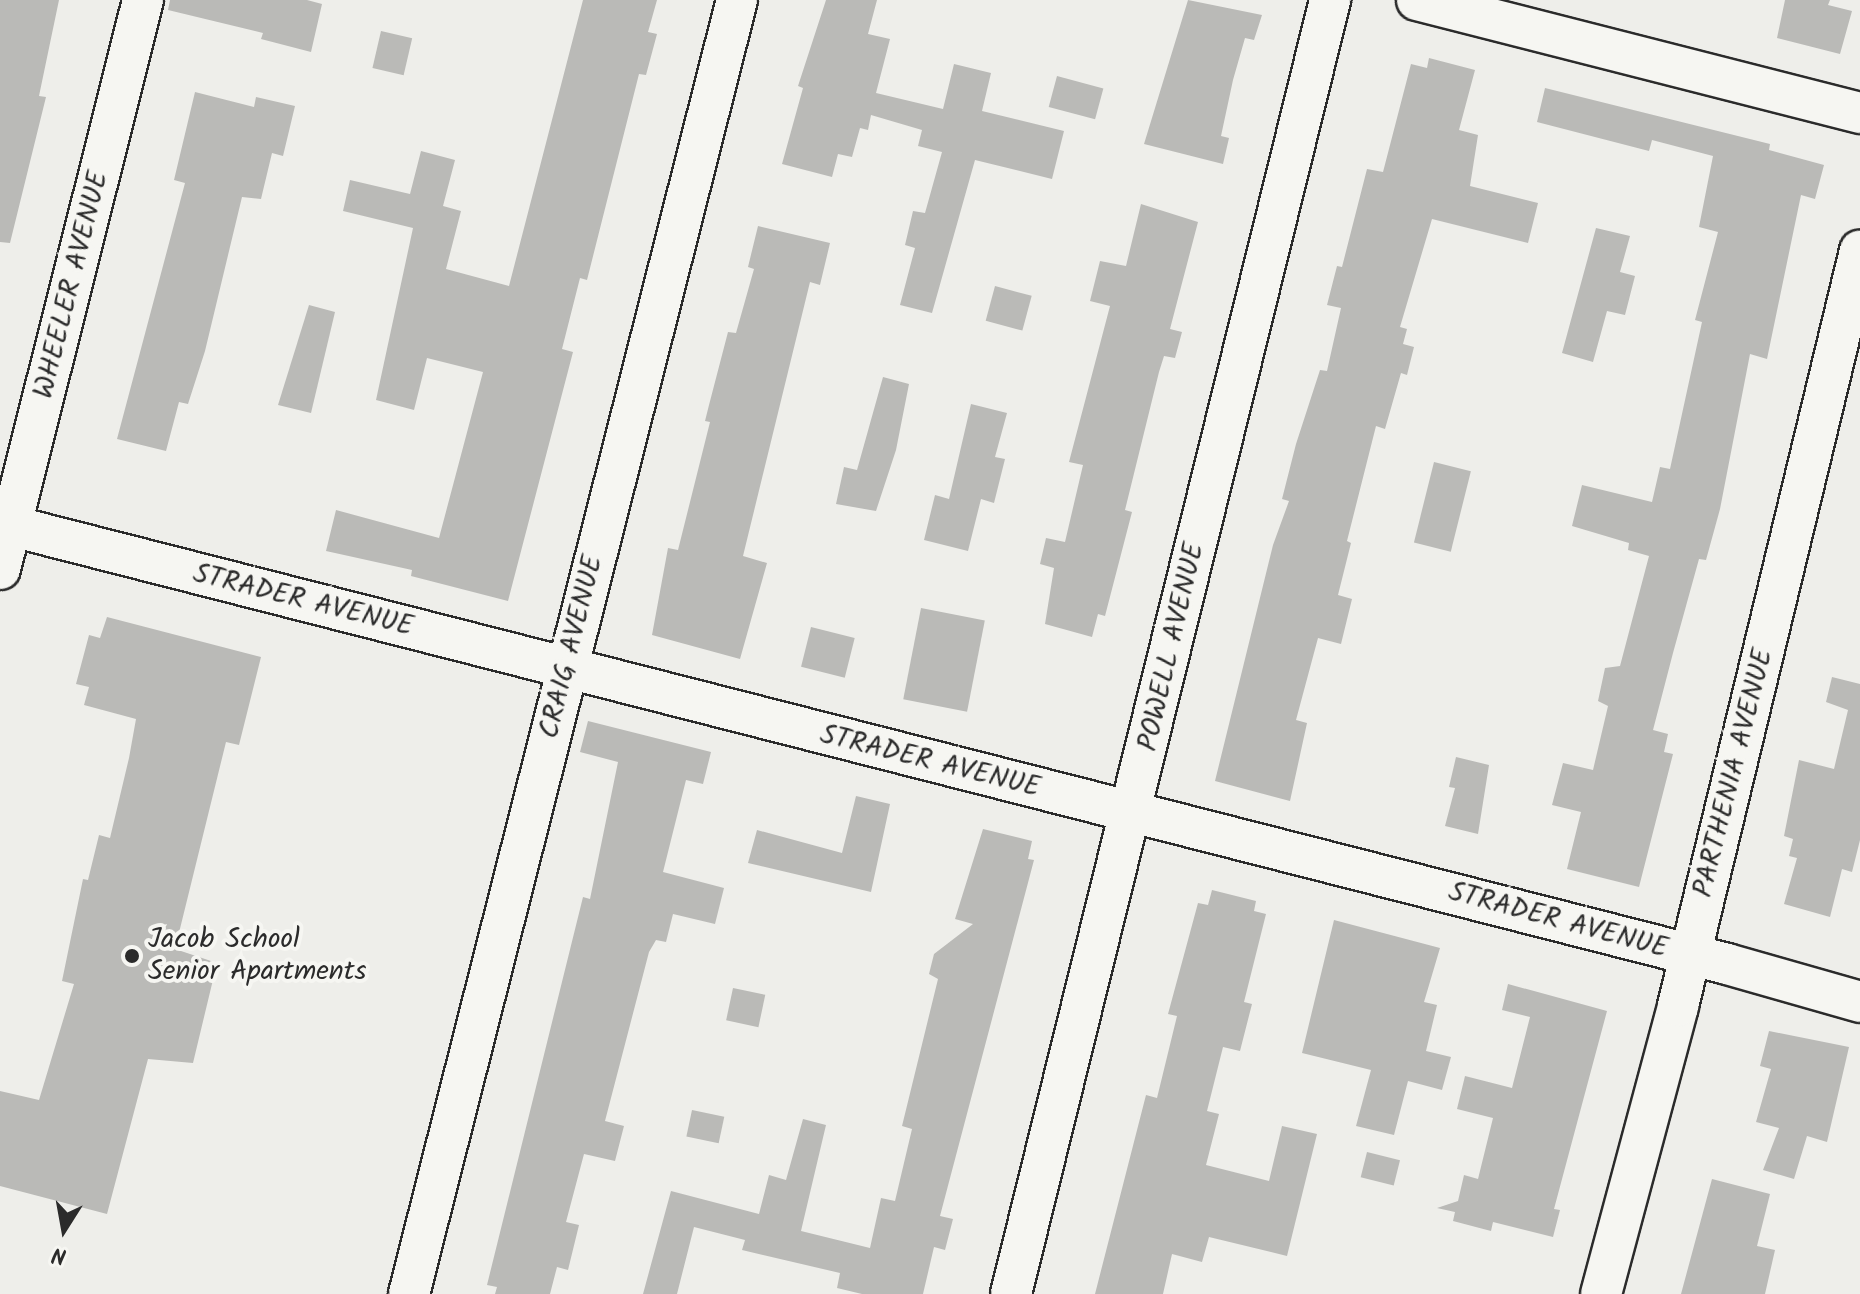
<!DOCTYPE html>
<html>
<head>
<meta charset="utf-8">
<style>
  body { margin:0 }
  #map { position:relative; width:1860px; height:1294px; overflow:hidden; background:#eeeeea; font-family:Kalam,sans-serif }
  div>[style] { position:absolute }
  [style*='--x'] { left:calc(var(--x)*1px); top:calc(var(--y)*1px); width:calc(var(--w)*1px); rotate:calc(var(--a)*1deg) }
  .building>* { inset:0; background:#babab7; transform-origin:0 0 }
  .roads { filter:drop-shadow(2px 0 #2b2b2b) drop-shadow(-2px 0 #2b2b2b) drop-shadow(0 2px #2b2b2b) drop-shadow(0 -2px #2b2b2b) }
  .street>* { height:40px; margin:-20px; padding:0 20px; transform-origin:20px; border-radius:20px; background:#f6f6f2 }
  .dots>* { width:22px; height:22px; translate:-50% -50%; box-sizing:border-box; border:4px solid #f6f6f2; border-radius:50% }
  span { translate:-50% -50%; white-space:nowrap; text-align:center; line-height:1.15; -webkit-text-stroke:8px #f6f6f2; paint-order:stroke }
  .street-label { font-size:28px; color:#2b2b2b }
  .poi-label { font-size:28px; color:#2b2b2b }
  .left { translate:0 -50%; text-align:left }
  .north { position:absolute; left:24px; top:1190px; width:80px; height:80px; -webkit-text-stroke:6px #f6f6f2; paint-order:stroke; rotate:191deg; font-size:22px; font-weight:700; line-height:32px; text-align:center; color:#2b2b2b }
  .north::after { content:''; display:block; margin:auto; width:28px; height:36px; background:#2b2b2b; clip-path:polygon(50% 0,100% 100%,50% 72%,0 100%) }
</style>
</head>
<body>
<div id="map">
  <div class="building">
    <div style="clip-path:polygon(0 0,59px 0,39px 96px,46px 97px,10px 243px,0 242px)"></div>
    <div style="clip-path:polygon(170px 0,307px 0,322px 4px,311px 52px,261px 39px,263px 33px,168px 10px)"></div>
    <div style="clip-path:polygon(583px 0,657px 0,648px 32px,657px 34px,646px 75px,639px 74px,587px 280px,580px 278px,562px 349px,573px 352px,508px 601px,411px 576px,412px 570px,326px 551px,336px 510px,439px 538px,483px 372px,427px 358px,414px 410px,376px 400px,413px 228px,343px 211px,350px 180px,410px 194px,421px 151px,455px 160px,443px 206px,461px 211px,446px 269px,509px 286px)"></div>
    <div style="clip-path:polygon(826px 0,877px 0,868px 34px,890px 39px,876px 93px,943px 109px,954px 64px,991px 73px,982px 111px,1064px 131px,1052px 179px,975px 160px,932px 313px,900px 305px,915px 248px,905px 245px,913px 211px,925px 213px,942px 152px,918px 146px,922px 130px,871px 115px,868px 130px,860px 128px,852px 157px,838px 154px,832px 177px,782px 164px,803px 88px,798px 86px)"></div>
    <div style="clip-path:polygon(1188px 0,1262px 15px,1254px 40px,1245px 38px,1233px 80px,1221px 136px,1229px 138px,1223px 164px,1144px 144px)"></div>
    <div style="clip-path:polygon(1785px 0,1830px 0,1828px 5px,1852px 11px,1840px 54px,1777px 38px)"></div>
    <div style="left:381px;top:31px;width:32px;height:38px;rotate:13deg"></div>
    <div style="clip-path:polygon(1429px 58px,1475px 70px,1459px 130px,1478px 135px,1470px 186px,1538px 203px,1528px 243px,1432px 219px,1400px 327px,1407px 329px,1403px 344px,1414px 347px,1407px 375px,1401px 373px,1385px 429px,1376px 426px,1347px 541px,1351px 543px,1338px 595px,1352px 599px,1341px 644px,1318px 638px,1296px 720px,1307px 723px,1290px 801px,1215px 781px,1273px 545px,1289px 501px,1282px 499px,1296px 444px,1320px 370px,1327px 371px,1341px 308px,1327px 305px,1337px 266px,1342px 267px,1367px 169px,1383px 172px,1411px 64px,1427px 68px)"></div>
    <div style="left:1057px;top:76px;width:48px;height:32px;rotate:15deg"></div>
    <div style="clip-path:polygon(1545px 88px,1770px 144px,1769px 150px,1824px 165px,1815px 199px,1801px 195px,1767px 359px,1750px 354px,1720px 509px,1706px 560px,1699px 559px,1673px 653px,1653px 730px,1668px 734px,1664px 752px,1673px 754px,1639px 887px,1567px 869px,1581px 812px,1552px 805px,1563px 763px,1593px 770px,1608px 706px,1598px 701px,1605px 668px,1620px 666px,1649px 556px,1628px 550px,1629px 543px,1572px 526px,1582px 485px,1652px 502px,1660px 467px,1670px 469px,1702px 322px,1695px 320px,1718px 232px,1699px 227px,1713px 156px,1652px 140px,1649px 151px,1537px 122px)"></div>
    <div style="clip-path:polygon(195px 92px,254px 107px,256px 97px,295px 106px,283px 156px,272px 153px,261px 199px,242px 197px,205px 351px,188px 404px,179px 402px,166px 451px,117px 439px,185px 183px,174px 180px)"></div>
    <div style="clip-path:polygon(1141px 204px,1198px 222px,1170px 329px,1182px 332px,1175px 358px,1164px 356px,1159px 372px,1125px 510px,1132px 512px,1105px 616px,1098px 614px,1092px 637px,1045px 624px,1054px 568px,1040px 564px,1046px 538px,1065px 542px,1083px 465px,1069px 462px,1110px 306px,1090px 301px,1100px 261px,1126px 266px)"></div>
    <div style="clip-path:polygon(758px 226px,830px 243px,820px 285px,810px 282px,743px 556px,767px 563px,740px 659px,652px 635px,668px 548px,678px 550px,710px 422px,705px 421px,709px 405px,728px 332px,736px 333px,754px 269px,748px 267px)"></div>
    <div style="clip-path:polygon(1596px 228px,1630px 236px,1620px 272px,1635px 276px,1625px 315px,1607px 311px,1593px 362px,1562px 353px)"></div>
    <div style="left:995px;top:286px;width:38px;height:36px;rotate:15deg"></div>
    <div style="clip-path:polygon(309px 305px,335px 312px,311px 413px,278px 405px)"></div>
    <div style="clip-path:polygon(883px 377px,909px 384px,896px 450px,876px 511px,836px 504px,844px 467px,857px 470px)"></div>
    <div style="clip-path:polygon(971px 404px,1007px 413px,995px 457px,1005px 459px,994px 503px,981px 499px,968px 551px,924px 540px,935px 495px,949px 499px)"></div>
    <div style="left:1434px;top:462px;width:38px;height:83px;rotate:14deg"></div>
    <div style="left:921px;top:608px;width:65px;height:93px;rotate:11deg"></div>
    <div style="clip-path:polygon(107px 617px,261px 657px,239px 745px,226px 742px,175px 949px,217px 963px,193px 1063px,148px 1059px,107px 1214px,0 1186px,0 1091px,39px 1100px,74px 984px,62px 981px,83px 879px,88px 880px,99px 835px,110px 838px,129px 758px,136px 719px,84px 705px,89px 687px,76px 684px,89px 635px,100px 638px)"></div>
    <div style="left:811px;top:627px;width:45px;height:41px;rotate:14deg"></div>
    <div style="clip-path:polygon(1832px 677px,1860px 684px,1860px 840px,1852px 872px,1842px 869px,1830px 917px,1784px 904px,1797px 858px,1789px 856px,1793px 839px,1784px 836px,1799px 760px,1834px 769px,1848px 710px,1826px 702px)"></div>
    <div style="clip-path:polygon(588px 721px,711px 752px,703px 784px,686px 780px,663px 872px,724px 888px,715px 924px,673px 914px,666px 942px,656px 940px,649px 952px,605px 1121px,624px 1126px,615px 1161px,584px 1154px,566px 1222px,579px 1225px,568px 1270px,557px 1267px,550px 1294px,495px 1294px,497px 1287px,487px 1285px,583px 897px,590px 899px,618px 762px,580px 752px)"></div>
    <div style="clip-path:polygon(1456px 757px,1489px 765px,1478px 834px,1445px 826px,1455px 788px,1449px 787px)"></div>
    <div style="clip-path:polygon(856px 796px,890px 804px,871px 892px,748px 863px,757px 830px,842px 853px)"></div>
    <div style="clip-path:polygon(983px 829px,1032px 841px,1028px 859px,1034px 860px,940px 1216px,953px 1219px,945px 1250px,934px 1247px,923px 1294px,862px 1294px,837px 1288px,840px 1273px,742px 1250px,745px 1240px,694px 1227px,677px 1294px,643px 1294px,671px 1191px,759px 1214px,769px 1175px,786px 1180px,803px 1119px,826px 1125px,801px 1231px,870px 1248px,881px 1198px,895px 1201px,912px 1129px,902px 1126px,938px 979px,929px 974px,934px 954px,973px 924px,955px 919px)"></div>
    <div style="clip-path:polygon(1212px 890px,1256px 901px,1254px 911px,1266px 914px,1244px 1002px,1252px 1004px,1240px 1051px,1223px 1047px,1207px 1111px,1219px 1114px,1206px 1165px,1269px 1181px,1282px 1126px,1317px 1134px,1287px 1256px,1209px 1237px,1202px 1262px,1172px 1254px,1163px 1294px,1095px 1294px,1146px 1095px,1157px 1098px,1177px 1016px,1168px 1014px,1198px 903px,1208px 905px)"></div>
    <div style="clip-path:polygon(1334px 920px,1440px 948px,1424px 1002px,1437px 1005px,1426px 1051px,1451px 1057px,1442px 1090px,1408px 1081px,1394px 1135px,1356px 1126px,1371px 1070px,1302px 1053px)"></div>
    <div style="clip-path:polygon(1508px 984px,1607px 1011px,1554px 1209px,1560px 1210px,1553px 1237px,1493px 1222px,1491px 1231px,1453px 1221px,1455px 1212px,1437px 1208px,1458px 1201px,1464px 1175px,1478px 1179px,1493px 1118px,1457px 1109px,1465px 1076px,1512px 1088px,1530px 1017px,1502px 1010px)"></div>
    <div style="left:733px;top:988px;width:33px;height:33px;rotate:12deg"></div>
    <div style="clip-path:polygon(1769px 1031px,1849px 1047px,1827px 1142px,1807px 1136px,1794px 1179px,1763px 1170px,1779px 1128px,1756px 1122px,1771px 1069px,1760px 1066px)"></div>
    <div style="left:692px;top:1110px;width:33px;height:27px;rotate:12deg"></div>
    <div style="left:1367px;top:1152px;width:34px;height:26px;rotate:14deg"></div>
    <div style="clip-path:polygon(1712px 1179px,1770px 1194px,1757px 1246px,1775px 1250px,1765px 1294px,1681px 1294px)"></div>
  </div>
  <div class="roads">
    <div class="street">
      <div style="--x:1417;--y:0;--w:457;--a:14.3"></div>
      <div style="--x:0;--y:523;--w:1782;--a:14.32"></div>
      <div style="--x:1727;--y:964;--w:138;--a:15.9"></div>
      <div style="--x:0;--y:569;--w:587;--a:-75.89"></div>
      <div style="--x:409;--y:1294;--w:1335;--a:-75.78"></div>
      <div style="--x:1011;--y:1294;--w:1333;--a:-76.15"></div>
      <div style="--x:1601;--y:1294;--w:298;--a:-75"></div>
      <div style="--x:1678;--y:1006;--w:777;--a:-76.45"></div>
    </div>
  </div>
  <div class="dots">
    <div style="left:132px;top:956px;background:#2b2b2b"></div>
  </div>
  <div class="street-label">
    <span style="left:72px;top:285px;rotate:-76deg">WHEELER AVENUE</span>
    <span style="left:303px;top:601px;rotate:14deg">STRADER AVENUE</span>
    <span style="left:572px;top:647px;rotate:-76deg">CRAIG AVENUE</span>
    <span style="left:1172px;top:647px;rotate:-77deg">POWELL AVENUE</span>
    <span style="left:930px;top:762px;rotate:14deg">STRADER AVENUE</span>
    <span style="left:1734px;top:773px;rotate:-76deg">PARTHENIA AVENUE</span>
    <span style="left:1558px;top:921px;rotate:15deg">STRADER AVENUE</span>
  </div>
  <div class="poi-label">
    <span class="left" style="left:148px;top:956px">Jacob School<br>Senior Apartments</span>
  </div>
  <div class="north">N</div>
</div>
</body>
</html>
